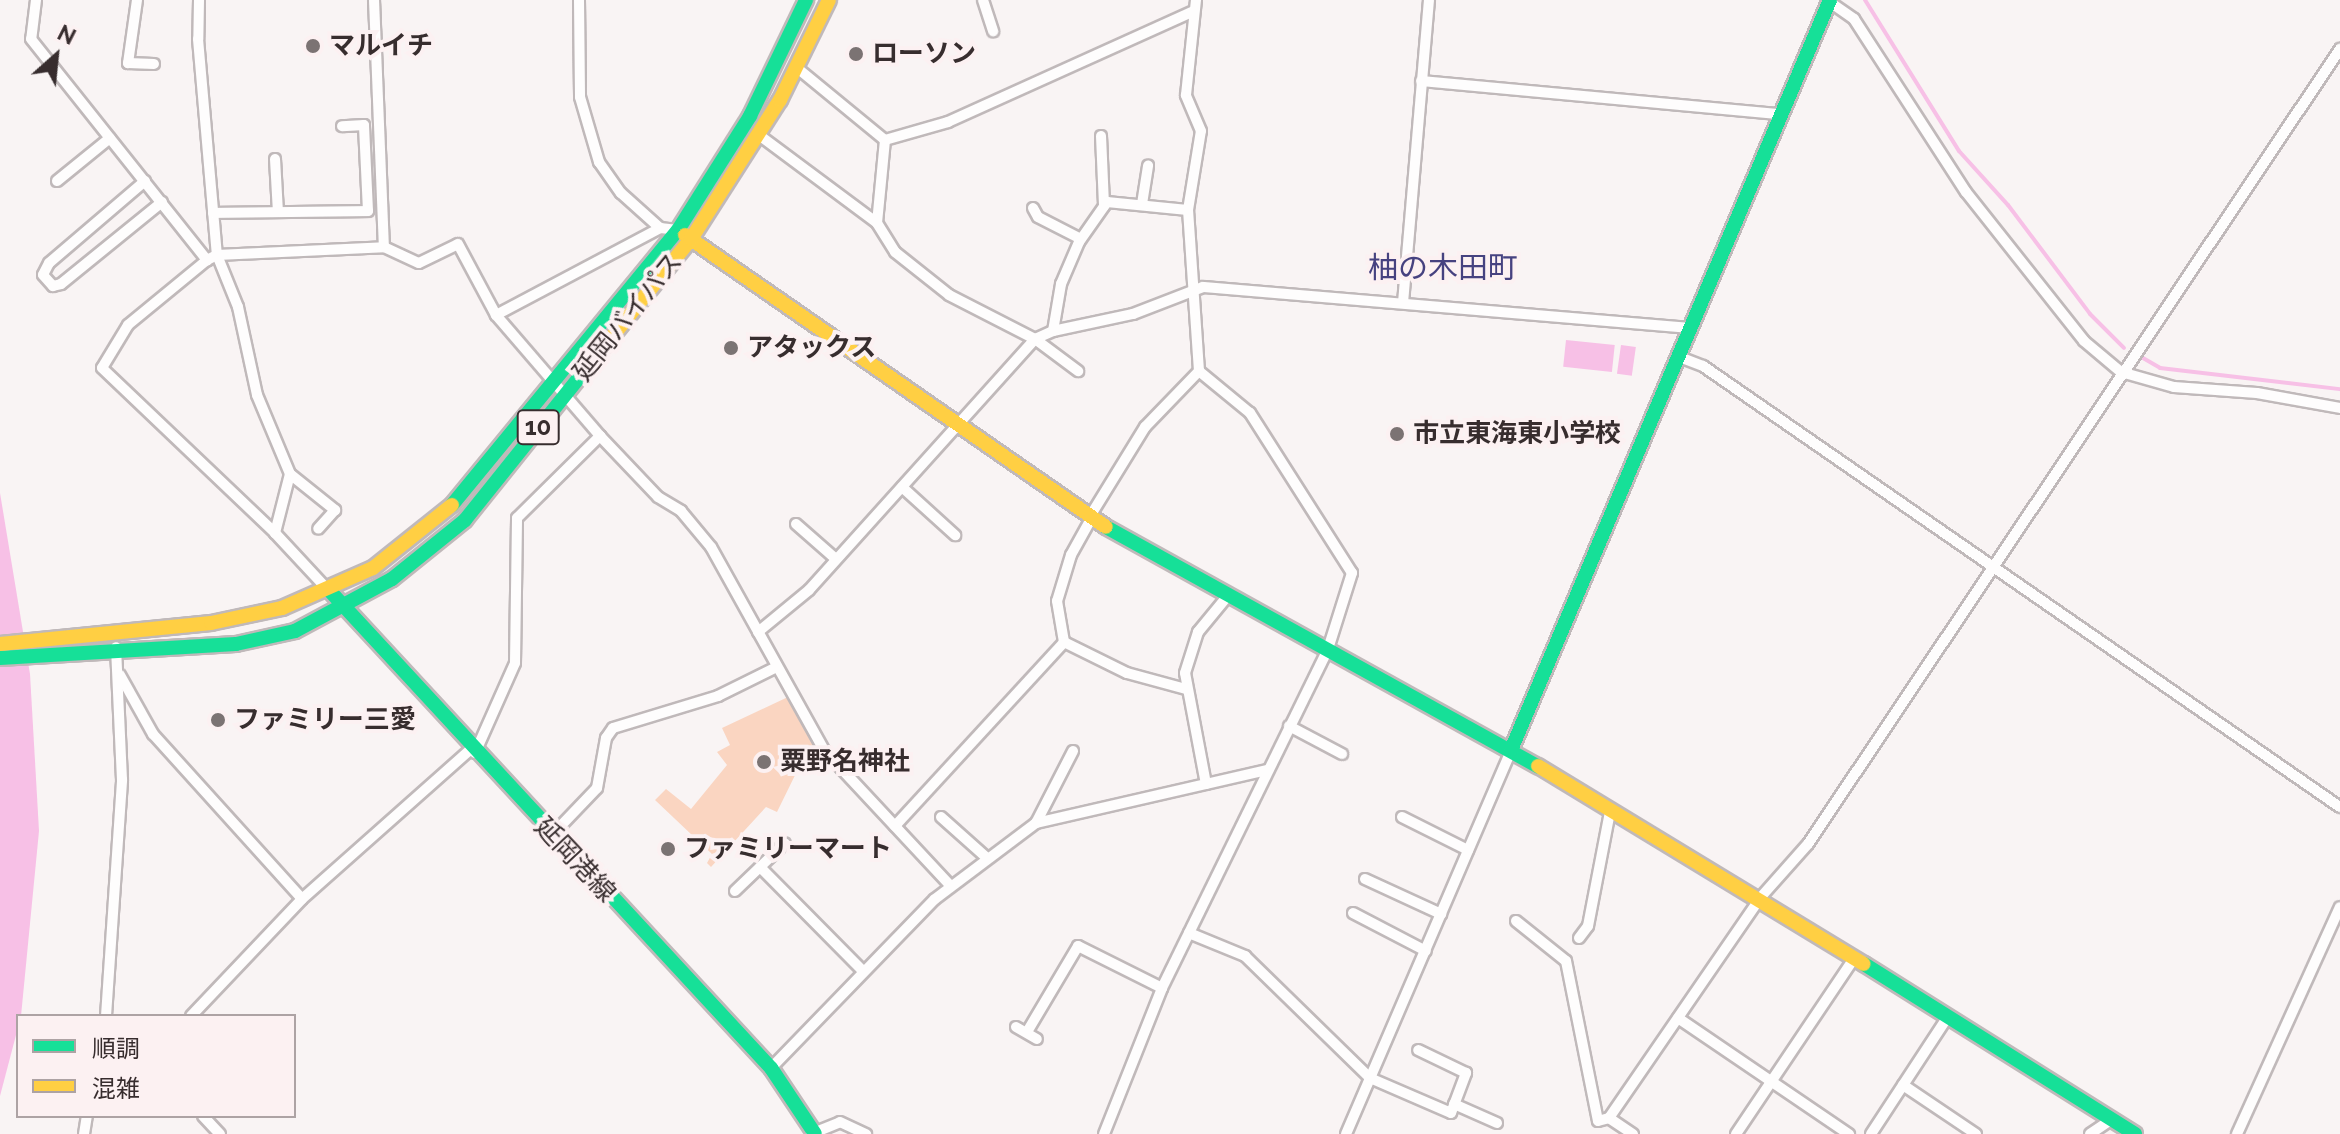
<!DOCTYPE html>
<html>
<head>
<meta charset="utf-8">
<style>
  body { margin:0 }
  #map { position:relative; width:2340px; height:1134px; overflow:hidden; background:#f9f4f4; font-family:Raleway,"Noto Sans JP",sans-serif }
  div>[style] { position:absolute }
  [style*='--x'] { left:calc(var(--x)*1px); top:calc(var(--y)*1px); width:calc(var(--w)*1px); rotate:calc(var(--a)*1deg) }
  .green>* { inset:0; background:#fad5c1 }
  .water>* { inset:0; background:#f7c0e6; transform-origin:0 0 }
  .stream>* { height:4px; margin:-2px; padding:0 2px; transform-origin:2px; border-radius:2px; background:#f7c0e6 }
  .roads { filter:drop-shadow(2px 0 #c0b9ba) drop-shadow(-2px 0 #c0b9ba) drop-shadow(0 2px #c0b9ba) drop-shadow(0 -2px #c0b9ba) }
  .street>* { height:10px; margin:-5px; padding:0 5px; transform-origin:5px; border-radius:5px; background:#fefdfd }
  .fast>* { height:14px; margin:-7px; padding:0 7px; transform-origin:7px; border-radius:7px; background:#16e098 }
  .slow>* { height:14px; margin:-7px; padding:0 7px; transform-origin:7px; border-radius:7px; background:#ffcf43 }
  .dots>* { width:22px; height:22px; translate:-50% -50%; box-sizing:border-box; border:4px solid #fcf1f2; border-radius:50% }
  span { translate:-50% -50%; white-space:nowrap; text-align:center; line-height:1.15; -webkit-text-stroke:8px #fcf1f2; paint-order:stroke }
  .shield-label span { padding:2px 6px; background:#fcf1f2; border:2px solid; border-radius:6px; -webkit-text-stroke-width:0 }
  .shield-label { font-size:24px; color:#372d2e; font-weight:700 }
  .poi-label { font-size:26px; color:#372d2e; font-weight:700 }
  .left { translate:0 -50%; text-align:left }
  .street-label { font-size:26px; color:#372d2e }
  .quarter-label { font-size:30px; color:#464280 }
  .legend { position:absolute; left:16px; top:1014px; width:280px; height:104px; box-sizing:border-box; background:#fcf1f2; border:2px solid #ada3a4; margin:0; padding:10px 14px; list-style:none; font-size:24px; color:#372d2e }
  .legend li { display:flex; align-items:center; gap:16px; height:40px }
  .legend b { width:40px; border:2px solid #ada3a4 }
  .north { position:absolute; left:16px; top:16px; width:80px; height:80px; -webkit-text-stroke:6px #fcf1f2; paint-order:stroke; rotate:27deg; font-size:22px; font-weight:700; line-height:32px; text-align:center; color:#372d2e }
  .north::after { content:''; display:block; margin:auto; width:28px; height:36px; background:#372d2e; clip-path:polygon(50% 0,100% 100%,50% 72%,0 100%) }
</style>
</head>
<body>
<div id="map">
  <div class="green">
    <div style="clip-path:polygon(788px 697px,817px 746px,802px 761px,777px 812px,766px 807px,711px 867px,707px 863px,712px 854px,655px 800px,666px 789px,691px 809px,727px 765px,717px 752px,730px 745px,722px 728px)"></div>
  </div>
  <div class="water">
    <div style="left:1566px;top:340px;width:49px;height:27px;rotate:6deg"></div>
    <div style="left:1621px;top:345px;width:15px;height:29px;rotate:8deg"></div>
    <div style="clip-path:polygon(0 493px,30px 674px,39px 831px,21px 1016px,0 1096px)"></div>
  </div>
  <div class="stream">
    <div style="--x:1865;--y:0;--w:178;--a:58.1"></div>
    <div style="--x:1959;--y:151;--w:73;--a:47.8"></div>
    <div style="--x:2008;--y:205;--w:136;--a:53"></div>
    <div style="--x:2090;--y:314;--w:48;--a:45"></div>
    <div style="--x:2143;--y:358;--w:20;--a:30"></div>
    <div style="--x:2160;--y:368;--w:181;--a:6.7"></div>
  </div>
  <div class="roads">
    <div class="street">
      <div style="--x:36;--y:0;--w:39;--a:97"></div>
      <div style="--x:31;--y:39;--w:283;--a:51.5"></div>
      <div style="--x:207;--y:260;--w:11;--a:-27"></div>
      <div style="--x:217;--y:255;--w:167;--a:-2.7"></div>
      <div style="--x:384;--y:247;--w:38;--a:25"></div>
      <div style="--x:419;--y:263;--w:43;--a:-26"></div>
      <div style="--x:458;--y:244;--w:81;--a:61.8"></div>
      <div style="--x:496;--y:315;--w:160;--a:49.3"></div>
      <div style="--x:600;--y:436;--w:84;--a:46.4"></div>
      <div style="--x:658;--y:497;--w:27;--a:31"></div>
      <div style="--x:681;--y:511;--w:47;--a:50.2"></div>
      <div style="--x:711;--y:547;--w:232;--a:60.9"></div>
      <div style="--x:824;--y:750;--w:185;--a:47"></div>
      <div style="--x:137;--y:0;--w:64;--a:98.1"></div>
      <div style="--x:128;--y:63;--w:26;--a:2"></div>
      <div style="--x:199;--y:0;--w:39;--a:91"></div>
      <div style="--x:198;--y:39;--w:217;--a:85"></div>
      <div style="--x:217;--y:255;--w:56;--a:68"></div>
      <div style="--x:238;--y:307;--w:90;--a:77.8"></div>
      <div style="--x:257;--y:395;--w:86;--a:67.3"></div>
      <div style="--x:290;--y:474;--w:61;--a:104.3"></div>
      <div style="--x:275;--y:533;--w:76;--a:47.1"></div>
      <div style="--x:374;--y:0;--w:247;--a:87.7"></div>
      <div style="--x:579;--y:0;--w:97;--a:89.4"></div>
      <div style="--x:580;--y:97;--w:68;--a:73.7"></div>
      <div style="--x:599;--y:162;--w:38;--a:55"></div>
      <div style="--x:621;--y:193;--w:52;--a:41.9"></div>
      <div style="--x:660;--y:228;--w:18;--a:6"></div>
      <div style="--x:983;--y:0;--w:33;--a:72"></div>
      <div style="--x:1827;--y:0;--w:33;--a:35"></div>
      <div style="--x:1854;--y:19;--w:206;--a:57.1"></div>
      <div style="--x:1966;--y:192;--w:190;--a:51.6"></div>
      <div style="--x:2084;--y:341;--w:48;--a:40"></div>
      <div style="--x:2121;--y:372;--w:55;--a:15.8"></div>
      <div style="--x:2174;--y:387;--w:83;--a:4.1"></div>
      <div style="--x:2257;--y:393;--w:84;--a:10.2"></div>
      <div style="--x:796;--y:67;--w:115;--a:39.4"></div>
      <div style="--x:885;--y:140;--w:83;--a:95.5"></div>
      <div style="--x:877;--y:223;--w:34;--a:58"></div>
      <div style="--x:895;--y:252;--w:69;--a:38.5"></div>
      <div style="--x:949;--y:295;--w:97;--a:27.1"></div>
      <div style="--x:1035;--y:339;--w:54;--a:36.7"></div>
      <div style="--x:1421;--y:81;--w:361;--a:5.3"></div>
      <div style="--x:759;--y:135;--w:147;--a:36.7"></div>
      <div style="--x:1101;--y:136;--w:70;--a:87.5"></div>
      <div style="--x:885;--y:140;--w:66;--a:-15.9"></div>
      <div style="--x:948;--y:122;--w:270;--a:-24.3"></div>
      <div style="--x:275;--y:159;--w:53;--a:86.8"></div>
      <div style="--x:57;--y:181;--w:68;--a:-39.1"></div>
      <div style="--x:145;--y:181;--w:126;--a:139.5"></div>
      <div style="--x:49;--y:263;--w:13;--a:117"></div>
      <div style="--x:43;--y:275;--w:15;--a:48"></div>
      <div style="--x:53;--y:286;--w:8;--a:-14"></div>
      <div style="--x:61;--y:284;--w:130;--a:-39.1"></div>
      <div style="--x:1142;--y:204;--w:39;--a:-81"></div>
      <div style="--x:1033;--y:208;--w:10;--a:61"></div>
      <div style="--x:1038;--y:217;--w:48;--a:27.1"></div>
      <div style="--x:213;--y:213;--w:155;--a:-0.7"></div>
      <div style="--x:368;--y:211;--w:86;--a:-92.7"></div>
      <div style="--x:364;--y:125;--w:22;--a:177"></div>
      <div style="--x:207;--y:260;--w:102;--a:140.6"></div>
      <div style="--x:128;--y:325;--w:50;--a:121.2"></div>
      <div style="--x:102;--y:368;--w:239;--a:43.6"></div>
      <div style="--x:1403;--y:303;--w:304;--a:-85.1"></div>
      <div style="--x:496;--y:315;--w:186;--a:-27.9"></div>
      <div style="--x:1053;--y:331;--w:48;--a:-80.3"></div>
      <div style="--x:1061;--y:284;--w:46;--a:-66.8"></div>
      <div style="--x:1079;--y:242;--w:49;--a:-55"></div>
      <div style="--x:1107;--y:202;--w:81;--a:5.6"></div>
      <div style="--x:1677;--y:356;--w:28;--a:21"></div>
      <div style="--x:1703;--y:366;--w:775;--a:34.7"></div>
      <div style="--x:290;--y:474;--w:58;--a:38.7"></div>
      <div style="--x:335;--y:510;--w:25;--a:132"></div>
      <div style="--x:902;--y:487;--w:72;--a:42.2"></div>
      <div style="--x:1089;--y:518;--w:107;--a:-58.4"></div>
      <div style="--x:1145;--y:427;--w:78;--a:-46"></div>
      <div style="--x:1091;--y:519;--w:41;--a:119.1"></div>
      <div style="--x:1071;--y:555;--w:48;--a:106.9"></div>
      <div style="--x:1057;--y:601;--w:42;--a:80.3"></div>
      <div style="--x:1064;--y:642;--w:70;--a:26.2"></div>
      <div style="--x:1127;--y:673;--w:61;--a:15.2"></div>
      <div style="--x:796;--y:524;--w:53;--a:41.2"></div>
      <div style="--x:758;--y:632;--w:66;--a:-39.5"></div>
      <div style="--x:809;--y:590;--w:338;--a:-48"></div>
      <div style="--x:1035;--y:339;--w:20;--a:-24"></div>
      <div style="--x:1053;--y:331;--w:82;--a:-12"></div>
      <div style="--x:1133;--y:314;--w:75;--a:-21.1"></div>
      <div style="--x:1203;--y:287;--w:487;--a:4.8"></div>
      <div style="--x:120;--y:675;--w:68;--a:60.8"></div>
      <div style="--x:153;--y:734;--w:222;--a:47.9"></div>
      <div style="--x:1289;--y:726;--w:60;--a:27.8"></div>
      <div style="--x:475;--y:753;--w:98;--a:-66"></div>
      <div style="--x:515;--y:663;--w:145;--a:-89.2"></div>
      <div style="--x:517;--y:518;--w:117;--a:-44.7"></div>
      <div style="--x:1206;--y:784;--w:113;--a:-100.7"></div>
      <div style="--x:1185;--y:673;--w:43;--a:-72.4"></div>
      <div style="--x:1198;--y:632;--w:44;--a:-50.5"></div>
      <div style="--x:941;--y:817;--w:62;--a:41.7"></div>
      <div style="--x:1402;--y:817;--w:74;--a:26.6"></div>
      <div style="--x:1036;--y:823;--w:81;--a:-62.8"></div>
      <div style="--x:895;--y:826;--w:250;--a:-47.4"></div>
      <div style="--x:552;--y:835;--w:65;--a:-46.2"></div>
      <div style="--x:597;--y:788;--w:51;--a:-79.8"></div>
      <div style="--x:606;--y:738;--w:12;--a:-55"></div>
      <div style="--x:613;--y:728;--w:110;--a:-16.9"></div>
      <div style="--x:718;--y:696;--w:66;--a:-26.2"></div>
      <div style="--x:760;--y:867;--w:146;--a:45.3"></div>
      <div style="--x:1365;--y:879;--w:84;--a:24.7"></div>
      <div style="--x:735;--y:891;--w:69;--a:-43.8"></div>
      <div style="--x:1353;--y:913;--w:82;--a:27.5"></div>
      <div style="--x:1516;--y:921;--w:64;--a:38.7"></div>
      <div style="--x:1566;--y:961;--w:163;--a:78.7"></div>
      <div style="--x:1598;--y:1121;--w:11;--a:-15"></div>
      <div style="--x:1609;--y:1118;--w:29;--a:34"></div>
      <div style="--x:1189;--y:933;--w:61;--a:22.3"></div>
      <div style="--x:1245;--y:956;--w:175;--a:44.3"></div>
      <div style="--x:1370;--y:1078;--w:88;--a:23.4"></div>
      <div style="--x:1451;--y:1113;--w:43;--a:-69.4"></div>
      <div style="--x:1466;--y:1073;--w:53;--a:-154.4"></div>
      <div style="--x:1579;--y:938;--w:15;--a:-53"></div>
      <div style="--x:1588;--y:926;--w:116;--a:-79.1"></div>
      <div style="--x:106;--y:1016;--w:237;--a:-86.1"></div>
      <div style="--x:122;--y:780;--w:133;--a:-92.6"></div>
      <div style="--x:191;--y:1016;--w:161;--a:-46.5"></div>
      <div style="--x:302;--y:899;--w:226;--a:-41.6"></div>
      <div style="--x:1678;--y:1018;--w:207;--a:34.2"></div>
      <div style="--x:1016;--y:1027;--w:24;--a:30"></div>
      <div style="--x:1027;--y:1032;--w:100;--a:-59.3"></div>
      <div style="--x:1078;--y:946;--w:94;--a:26.6"></div>
      <div style="--x:771;--y:1068;--w:235;--a:-45.9"></div>
      <div style="--x:935;--y:899;--w:126;--a:-37"></div>
      <div style="--x:1036;--y:823;--w:237;--a:-12.9"></div>
      <div style="--x:1903;--y:1085;--w:88;--a:33.9"></div>
      <div style="--x:1454;--y:1104;--w:47;--a:23.8"></div>
      <div style="--x:203;--y:1116;--w:25;--a:47"></div>
      <div style="--x:1609;--y:1118;--w:267;--a:-55.5"></div>
      <div style="--x:1760;--y:898;--w:72;--a:-48.4"></div>
      <div style="--x:1808;--y:844;--w:957;--a:-56.21"></div>
      <div style="--x:84;--y:1134;--w:18;--a:-81"></div>
      <div style="--x:811;--y:1134;--w:31;--a:-22"></div>
      <div style="--x:840;--y:1122;--w:29;--a:25"></div>
      <div style="--x:1104;--y:1134;--w:157;--a:-68.3"></div>
      <div style="--x:1162;--y:988;--w:377;--a:-63.9"></div>
      <div style="--x:1328;--y:649;--w:80;--a:-72.5"></div>
      <div style="--x:1352;--y:573;--w:190;--a:-122.5"></div>
      <div style="--x:1250;--y:413;--w:66;--a:-140.5"></div>
      <div style="--x:1199;--y:371;--w:161;--a:-93.9"></div>
      <div style="--x:1188;--y:210;--w:80;--a:-80.7"></div>
      <div style="--x:1201;--y:131;--w:39;--a:-113"></div>
      <div style="--x:1186;--y:95;--w:96;--a:-84"></div>
      <div style="--x:1346;--y:1134;--w:418;--a:-66.7"></div>
      <div style="--x:1736;--y:1134;--w:213;--a:-56.1"></div>
      <div style="--x:1871;--y:1134;--w:142;--a:-56.8"></div>
      <div style="--x:2090;--y:1134;--w:27;--a:-34"></div>
      <div style="--x:2237;--y:1134;--w:249;--a:-65.6"></div>
    </div>
    <div class="fast">
      <div style="--x:452;--y:505;--w:356;--a:-50.6"></div>
      <div style="--x:678;--y:230;--w:135;--a:-57.7"></div>
      <div style="--x:750;--y:116;--w:129;--a:-64.2"></div>
      <div style="--x:1106;--y:527;--w:494;--a:29"></div>
      <div style="--x:329;--y:590;--w:651;--a:47.24"></div>
      <div style="--x:771;--y:1068;--w:79;--a:56.3"></div>
      <div style="--x:0;--y:658;--w:236;--a:-3.4"></div>
      <div style="--x:236;--y:644;--w:60;--a:-12.4"></div>
      <div style="--x:295;--y:631;--w:110;--a:-28.2"></div>
      <div style="--x:392;--y:579;--w:94;--a:-38.9"></div>
      <div style="--x:465;--y:520;--w:227;--a:-51.3"></div>
      <div style="--x:1511;--y:750;--w:815;--a:-66.96"></div>
      <div style="--x:1864;--y:964;--w:320;--a:32.1"></div>
    </div>
    <div class="slow">
      <div style="--x:685;--y:235;--w:512;--a:34.74"></div>
      <div style="--x:607;--y:343;--w:134;--a:-51.1"></div>
      <div style="--x:691;--y:239;--w:165;--a:-57.4"></div>
      <div style="--x:780;--y:100;--w:111;--a:-63.9"></div>
      <div style="--x:0;--y:644;--w:212;--a:-5.7"></div>
      <div style="--x:211;--y:623;--w:73;--a:-11.9"></div>
      <div style="--x:282;--y:608;--w:99;--a:-23.7"></div>
      <div style="--x:373;--y:568;--w:101;--a:-38.6"></div>
      <div style="--x:1538;--y:766;--w:381;--a:31.3"></div>
    </div>
  </div>
  <div class="dots">
    <div style="left:313px;top:46px;background:#7b7373"></div>
    <div style="left:856px;top:54px;background:#7b7373"></div>
    <div style="left:731px;top:348px;background:#7b7373"></div>
    <div style="left:1397px;top:434px;background:#7b7373"></div>
    <div style="left:218px;top:720px;background:#7b7373"></div>
    <div style="left:764px;top:762px;background:#7b7373"></div>
    <div style="left:668px;top:849px;background:#7b7373"></div>
  </div>
  <div class="shield-label">
    <span style="left:538px;top:427px">10</span>
  </div>
  <div class="poi-label">
    <span class="left" style="left:329px;top:46px">マルイチ</span>
    <span class="left" style="left:872px;top:54px">ローソン</span>
    <span class="left" style="left:747px;top:348px">アタックス</span>
    <span class="left" style="left:1413px;top:434px">市立東海東小学校</span>
    <span class="left" style="left:234px;top:720px">ファミリー三愛</span>
    <span class="left" style="left:780px;top:762px">粟野名神社</span>
    <span class="left" style="left:684px;top:849px">ファミリーマート</span>
  </div>
  <div class="street-label">
    <span style="left:628px;top:317px;rotate:-51deg">延岡バイパス</span>
    <span style="left:575px;top:860px;rotate:47deg">延岡港線</span>
  </div>
  <div class="quarter-label">
    <span style="left:1443px;top:268px">柚の木田町</span>
  </div>
  <ul class="legend">
  <li><b style="height:10px;background:#16e098"></b>順調</li>
  <li><b style="height:10px;background:#ffcf43"></b>混雑</li>
  </ul>
  <div class="north">N</div>
</div>
</body>
</html>
